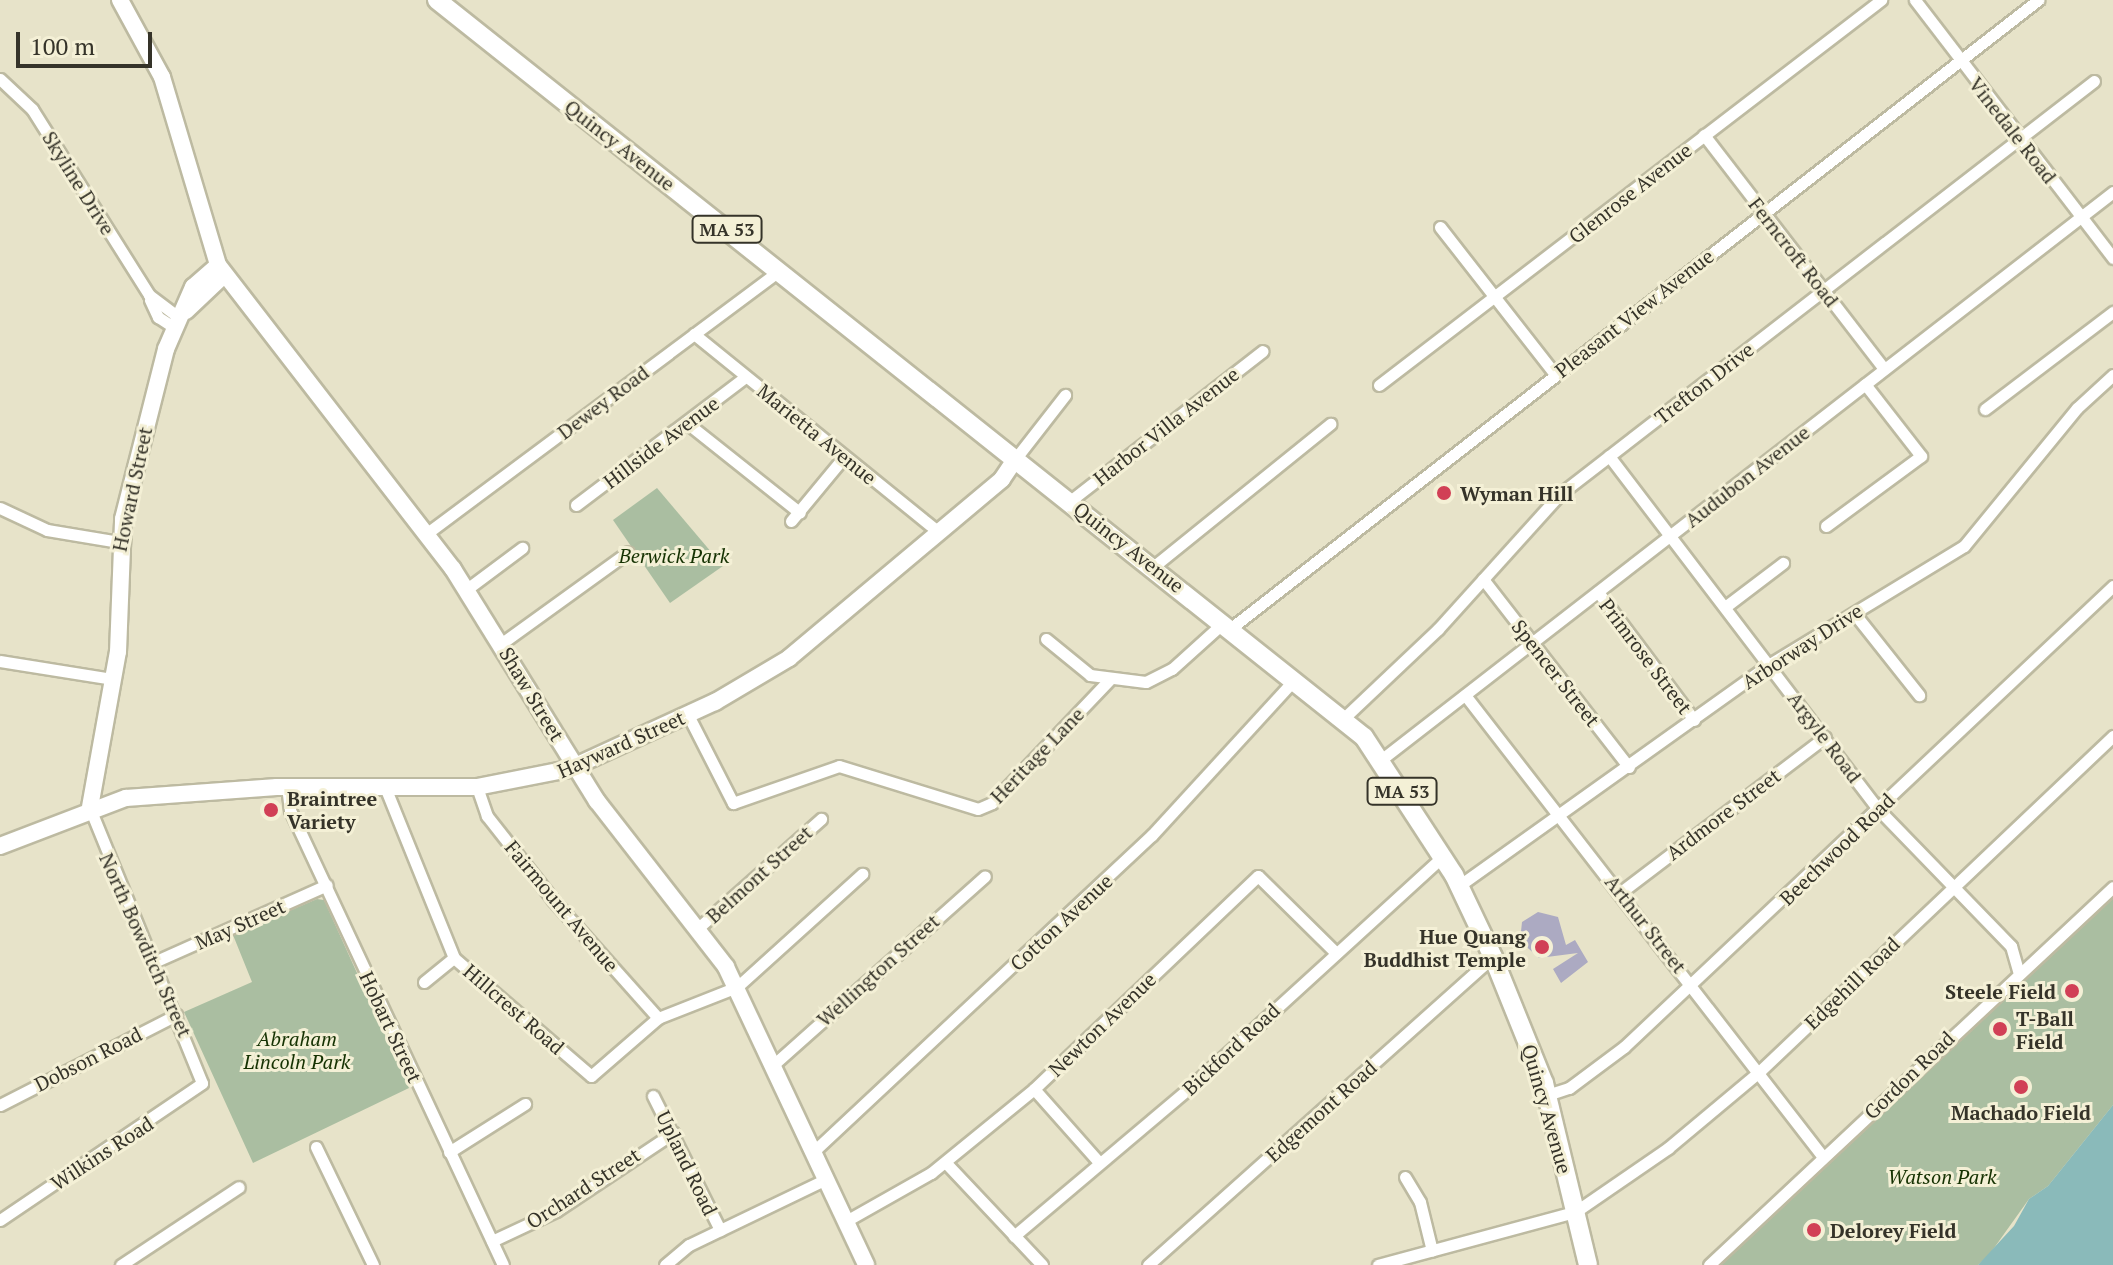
<!DOCTYPE html>
<html>
<head>
<meta charset="utf-8">
<style>
  body { margin:0 }
  #map { position:relative; width:2113px; height:1265px; overflow:hidden; background:#e7e3c9; font-family:"PT Serif",serif }
  div>[style] { position:absolute }
  [style*='--x'] { left:calc(var(--x)*1px); top:calc(var(--y)*1px); width:calc(var(--w)*1px); rotate:calc(var(--a)*1deg) }
  .green>* { inset:0; background:#aabea1 }
  .water>* { inset:0; background:#8ababa }
  .building>* { inset:0; background:#acaac2 }
  .roads { filter:drop-shadow(2px 0 #bdbaa1) drop-shadow(-2px 0 #bdbaa1) drop-shadow(0 2px #bdbaa1) drop-shadow(0 -2px #bdbaa1) }
  .street>* { height:11px; margin:-5.5px; padding:0 5.5px; transform-origin:5.5px; border-radius:5.5px; background:#fff }
  .secondary>* { height:16px; margin:-8px; padding:0 8px; transform-origin:8px; border-radius:8px; background:#fff }
  .primary>* { height:18px; margin:-9px; padding:0 9px; transform-origin:9px; border-radius:9px; background:#fff }
  .dots>* { width:22px; height:22px; translate:-50% -50%; box-sizing:border-box; border:4px solid #f4f0d6; border-radius:50% }
  span { translate:-50% -50%; white-space:nowrap; text-align:center; line-height:1.15; -webkit-text-stroke:6px #f4f0d6; paint-order:stroke }
  .shield-label span { padding:2px 6px; background:#f4f0d6; border:2px solid; border-radius:6px; -webkit-text-stroke-width:0 }
  .shield-label { font-size:18px; color:#353329; font-weight:700 }
  .street-label { font-size:20px; color:#353329 }
  .poi-label { font-size:20px; color:#353329; font-weight:700 }
  .left { translate:0 -50%; text-align:left }
  .right { translate:-100% -50%; text-align:right }
  .park-label { font-size:20px; color:#153202; font-style:italic }
  .scale { position:absolute; left:16px; top:32px; width:136px; height:36px; box-sizing:border-box; border:4px solid #353329; border-top:0; padding-left:10px; font-size:24px; line-height:28px; white-space:nowrap; color:#353329; -webkit-text-stroke:6px #f4f0d6; paint-order:stroke }
</style>
</head>
<body>
<div id="map">
  <div class="green">
    <div style="clip-path:polygon(657px 488px,723px 566px,670px 603px,613px 520px)"></div>
    <div style="clip-path:polygon(2113px 891px,2113px 1105px,2048px 1186px,2029px 1199px,1989px 1255px,1978px 1265px,1720px 1265px)"></div>
    <div style="clip-path:polygon(317px 899px,324px 900px,409px 1088px,253px 1163px,184px 1012px,252px 982px,233px 935px)"></div>
  </div>
  <div class="water">
    <div style="clip-path:polygon(2113px 1105px,2113px 1265px,1978px 1265px,2014px 1226px,2029px 1199px,2048px 1186px)"></div>
  </div>
  <div class="building">
    <div style="clip-path:polygon(1538px 912px,1558px 917px,1566px 945px,1575px 940px,1588px 962px,1561px 983px,1553px 969px,1578px 953px,1539px 958px,1520px 941px,1522px 922px)"></div>
  </div>
  <div class="roads">
    <div class="street">
      <div style="--x:1915;--y:0;--w:325;--a:52.5"></div>
      <div style="--x:0;--y:79;--w:44;--a:43.2"></div>
      <div style="--x:32;--y:109;--w:220;--a:57.8"></div>
      <div style="--x:149;--y:295;--w:39;--a:37"></div>
      <div style="--x:1704;--y:135;--w:295;--a:52.4"></div>
      <div style="--x:1440;--y:227;--w:187;--a:52"></div>
      <div style="--x:150;--y:300;--w:19;--a:65"></div>
      <div style="--x:158;--y:317;--w:20;--a:33"></div>
      <div style="--x:694;--y:334;--w:316;--a:39"></div>
      <div style="--x:1379;--y:385;--w:633;--a:-37.49"></div>
      <div style="--x:1985;--y:409;--w:161;--a:-37.2"></div>
      <div style="--x:687;--y:423;--w:144;--a:38.5"></div>
      <div style="--x:1609;--y:456;--w:445;--a:52.7"></div>
      <div style="--x:1879;--y:810;--w:190;--a:45.9"></div>
      <div style="--x:2011;--y:946;--w:26;--a:74"></div>
      <div style="--x:1016;--y:458;--w:80;--a:-52.1"></div>
      <div style="--x:1070;--y:501;--w:244;--a:-37.9"></div>
      <div style="--x:576;--y:505;--w:212;--a:-37.1"></div>
      <div style="--x:0;--y:508;--w:52;--a:25.1"></div>
      <div style="--x:47;--y:530;--w:73;--a:9.5"></div>
      <div style="--x:791;--y:521;--w:83;--a:-50.4"></div>
      <div style="--x:1826;--y:526;--w:118;--a:-36.4"></div>
      <div style="--x:1921;--y:456;--w:91;--a:-127.9"></div>
      <div style="--x:426;--y:534;--w:442;--a:-36.7"></div>
      <div style="--x:1153;--y:567;--w:228;--a:-38.9"></div>
      <div style="--x:1483;--y:579;--w:238;--a:52.2"></div>
      <div style="--x:467;--y:589;--w:69;--a:-36.7"></div>
      <div style="--x:1598;--y:592;--w:160;--a:53.1"></div>
      <div style="--x:1725;--y:607;--w:73;--a:-37.2"></div>
      <div style="--x:1854;--y:613;--w:105;--a:51.6"></div>
      <div style="--x:1231;--y:628;--w:1023;--a:-37.89"></div>
      <div style="--x:1046;--y:639;--w:57;--a:39.3"></div>
      <div style="--x:1090;--y:675;--w:56;--a:7.1"></div>
      <div style="--x:1146;--y:682;--w:29;--a:-27"></div>
      <div style="--x:1172;--y:669;--w:70;--a:-42.1"></div>
      <div style="--x:502;--y:643;--w:155;--a:-35.8"></div>
      <div style="--x:0;--y:661;--w:114;--a:9.1"></div>
      <div style="--x:1465;--y:695;--w:584;--a:52.23"></div>
      <div style="--x:688;--y:715;--w:99;--a:62.9"></div>
      <div style="--x:733;--y:803;--w:112;--a:-19.2"></div>
      <div style="--x:839;--y:766;--w:145;--a:17.2"></div>
      <div style="--x:978;--y:809;--w:15;--a:-23"></div>
      <div style="--x:992;--y:803;--w:170;--a:-46.4"></div>
      <div style="--x:1344;--y:718;--w:129;--a:-43.4"></div>
      <div style="--x:1438;--y:629;--w:182;--a:-47.9"></div>
      <div style="--x:1560;--y:494;--w:675;--a:-37.72"></div>
      <div style="--x:1382;--y:759;--w:925;--a:-37.8"></div>
      <div style="--x:287;--y:786;--w:24;--a:83"></div>
      <div style="--x:290;--y:810;--w:502;--a:64.91"></div>
      <div style="--x:385;--y:787;--w:184;--a:68"></div>
      <div style="--x:454;--y:958;--w:181;--a:40.7"></div>
      <div style="--x:591;--y:1076;--w:89;--a:-40.9"></div>
      <div style="--x:658;--y:1018;--w:85;--a:-21.4"></div>
      <div style="--x:737;--y:987;--w:169;--a:-42.1"></div>
      <div style="--x:477;--y:787;--w:31;--a:71"></div>
      <div style="--x:487;--y:816;--w:107;--a:51.8"></div>
      <div style="--x:553;--y:900;--w:158;--a:48.3"></div>
      <div style="--x:1460;--y:885;--w:381;--a:-35.5"></div>
      <div style="--x:1770;--y:664;--w:227;--a:-31.3"></div>
      <div style="--x:1964;--y:546;--w:178;--a:-50.7"></div>
      <div style="--x:2077;--y:408;--w:49;--a:-42.5"></div>
      <div style="--x:1621;--y:892;--w:256;--a:-37.2"></div>
      <div style="--x:697;--y:929;--w:166;--a:-41.6"></div>
      <div style="--x:154;--y:962;--w:189;--a:-24"></div>
      <div style="--x:424;--y:982;--w:38;--a:-39"></div>
      <div style="--x:772;--y:1066;--w:285;--a:-41.7"></div>
      <div style="--x:1034;--y:1089;--w:95;--a:48.4"></div>
      <div style="--x:1547;--y:1095;--w:23;--a:-18"></div>
      <div style="--x:1569;--y:1088;--w:69;--a:-36.7"></div>
      <div style="--x:1624;--y:1047;--w:672;--a:-43.31"></div>
      <div style="--x:653;--y:1096;--w:150;--a:63.4"></div>
      <div style="--x:0;--y:1105;--w:198;--a:-27.1"></div>
      <div style="--x:316;--y:1147;--w:131;--a:64.2"></div>
      <div style="--x:449;--y:1152;--w:90;--a:-32.3"></div>
      <div style="--x:813;--y:1152;--w:464;--a:-43.1"></div>
      <div style="--x:1152;--y:835;--w:212;--a:-47.5"></div>
      <div style="--x:946;--y:1163;--w:140;--a:46.7"></div>
      <div style="--x:1405;--y:1177;--w:29;--a:59"></div>
      <div style="--x:1420;--y:1202;--w:50;--a:76.2"></div>
      <div style="--x:0;--y:1220;--w:244;--a:-34.1"></div>
      <div style="--x:202;--y:1083;--w:297;--a:-112.2"></div>
      <div style="--x:846;--y:1221;--w:98;--a:-29.5"></div>
      <div style="--x:931;--y:1173;--w:133;--a:-39.2"></div>
      <div style="--x:1034;--y:1089;--w:309;--a:-43.6"></div>
      <div style="--x:1258;--y:876;--w:110;--a:44.6"></div>
      <div style="--x:1014;--y:1236;--w:226;--a:-40.2"></div>
      <div style="--x:1187;--y:1090;--w:347;--a:-42.4"></div>
      <div style="--x:492;--y:1241;--w:71;--a:-25.1"></div>
      <div style="--x:556;--y:1211;--w:141;--a:-33.7"></div>
      <div style="--x:121;--y:1265;--w:141;--a:-33.5"></div>
      <div style="--x:665;--y:1265;--w:31;--a:-40"></div>
      <div style="--x:689;--y:1245;--w:152;--a:-25.7"></div>
      <div style="--x:1148;--y:1265;--w:462;--a:-41.8"></div>
      <div style="--x:1378;--y:1265;--w:204;--a:-15.1"></div>
      <div style="--x:1575;--y:1212;--w:113;--a:-34.5"></div>
      <div style="--x:1668;--y:1148;--w:120;--a:-39.9"></div>
      <div style="--x:1760;--y:1071;--w:487;--a:-43.5"></div>
      <div style="--x:1709;--y:1265;--w:553;--a:-43.1"></div>
    </div>
    <div class="secondary">
      <div style="--x:120;--y:0;--w:88;--a:61.4"></div>
      <div style="--x:162;--y:77;--w:196;--a:73.4"></div>
      <div style="--x:218;--y:265;--w:384;--a:52.3"></div>
      <div style="--x:453;--y:569;--w:273;--a:58.2"></div>
      <div style="--x:597;--y:801;--w:210;--a:52.1"></div>
      <div style="--x:726;--y:967;--w:329;--a:64.8"></div>
      <div style="--x:186;--y:311;--w:52;--a:-43.5"></div>
      <div style="--x:90;--y:807;--w:158;--a:-79.8"></div>
      <div style="--x:118;--y:652;--w:133;--a:-87.8"></div>
      <div style="--x:123;--y:519;--w:175;--a:-75.8"></div>
      <div style="--x:166;--y:349;--w:68;--a:-66.5"></div>
      <div style="--x:193;--y:287;--w:33;--a:-41"></div>
      <div style="--x:0;--y:846;--w:135;--a:-20.9"></div>
      <div style="--x:126;--y:798;--w:151;--a:-4.2"></div>
      <div style="--x:277;--y:787;--w:200;--a:0"></div>
      <div style="--x:477;--y:787;--w:94;--a:-11.1"></div>
      <div style="--x:569;--y:769;--w:161;--a:-24.7"></div>
      <div style="--x:715;--y:702;--w:86;--a:-30.7"></div>
      <div style="--x:789;--y:658;--w:278;--a:-40"></div>
      <div style="--x:1002;--y:479;--w:25;--a:-56"></div>
    </div>
    <div class="primary">
      <div style="--x:437;--y:0;--w:1184;--a:38.49"></div>
      <div style="--x:1364;--y:737;--w:165;--a:56.9"></div>
      <div style="--x:1454;--y:875;--w:91;--a:64.6"></div>
      <div style="--x:1493;--y:957;--w:136;--a:68"></div>
      <div style="--x:1544;--y:1083;--w:187;--a:76.4"></div>
    </div>
  </div>
  <div class="dots">
    <div style="left:1444px;top:493px;background:#d14056"></div>
    <div style="left:271px;top:810px;background:#d14056"></div>
    <div style="left:1542px;top:947px;background:#d14056"></div>
    <div style="left:2072px;top:991px;background:#d14056"></div>
    <div style="left:2000px;top:1029px;background:#d14056"></div>
    <div style="left:2021px;top:1087px;background:#d14056"></div>
    <div style="left:1814px;top:1230px;background:#d14056"></div>
  </div>
  <div class="shield-label">
    <span style="left:727px;top:229px">MA 53</span>
    <span style="left:1402px;top:791px">MA 53</span>
  </div>
  <div class="street-label">
    <span style="left:2013px;top:130px;rotate:52deg">Vinedale Road</span>
    <span style="left:620px;top:145px;rotate:38deg">Quincy Avenue</span>
    <span style="left:79px;top:183px;rotate:58deg">Skyline Drive</span>
    <span style="left:1630px;top:193px;rotate:-38deg">Glenrose Avenue</span>
    <span style="left:1794px;top:252px;rotate:52deg">Ferncroft Road</span>
    <span style="left:1634px;top:313px;rotate:-38deg">Pleasant View Avenue</span>
    <span style="left:1704px;top:383px;rotate:-38deg">Trefton Drive</span>
    <span style="left:603px;top:402px;rotate:-37deg">Dewey Road</span>
    <span style="left:1166px;top:426px;rotate:-38deg">Harbor Villa Avenue</span>
    <span style="left:817px;top:434px;rotate:39deg">Marietta Avenue</span>
    <span style="left:661px;top:442px;rotate:-37deg">Hillside Avenue</span>
    <span style="left:1747px;top:476px;rotate:-38deg">Audubon Avenue</span>
    <span style="left:132px;top:489px;rotate:-78deg">Howard Street</span>
    <span style="left:1129px;top:547px;rotate:38deg">Quincy Avenue</span>
    <span style="left:1802px;top:646px;rotate:-33deg">Arborway Drive</span>
    <span style="left:1646px;top:656px;rotate:53deg">Primrose Street</span>
    <span style="left:1556px;top:673px;rotate:52deg">Spencer Street</span>
    <span style="left:532px;top:694px;rotate:59deg">Shaw Street</span>
    <span style="left:1825px;top:737px;rotate:53deg">Argyle Road</span>
    <span style="left:621px;top:744px;rotate:-24deg">Hayward Street</span>
    <span style="left:1037px;top:755px;rotate:-46deg">Heritage Lane</span>
    <span style="left:1723px;top:814px;rotate:-37deg">Ardmore Street</span>
    <span style="left:1837px;top:849px;rotate:-44deg">Beechwood Road</span>
    <span style="left:759px;top:874px;rotate:-42deg">Belmont Street</span>
    <span style="left:562px;top:906px;rotate:50deg">Fairmount Avenue</span>
    <span style="left:1061px;top:922px;rotate:-43deg">Cotton Avenue</span>
    <span style="left:240px;top:924px;rotate:-24deg">May Street</span>
    <span style="left:1646px;top:924px;rotate:52deg">Arthur Street</span>
    <span style="left:146px;top:945px;rotate:66deg">North Bowditch Street</span>
    <span style="left:878px;top:970px;rotate:-42deg">Wellington Street</span>
    <span style="left:1852px;top:983px;rotate:-44deg">Edgehill Road</span>
    <span style="left:514px;top:1009px;rotate:41deg">Hillcrest Road</span>
    <span style="left:1102px;top:1024px;rotate:-44deg">Newton Avenue</span>
    <span style="left:391px;top:1027px;rotate:65deg">Hobart Street</span>
    <span style="left:1231px;top:1049px;rotate:-43deg">Bickford Road</span>
    <span style="left:88px;top:1059px;rotate:-27deg">Dobson Road</span>
    <span style="left:1909px;top:1075px;rotate:-44deg">Gordon Road</span>
    <span style="left:1547px;top:1109px;rotate:74deg">Quincy Avenue</span>
    <span style="left:1321px;top:1111px;rotate:-42deg">Edgemont Road</span>
    <span style="left:102px;top:1153px;rotate:-33deg">Wilkins Road</span>
    <span style="left:687px;top:1163px;rotate:64deg">Upland Road</span>
    <span style="left:583px;top:1188px;rotate:-33deg">Orchard Street</span>
  </div>
  <div class="poi-label">
    <span class="left" style="left:1460px;top:493px">Wyman Hill</span>
    <span class="left" style="left:287px;top:810px">Braintree<br>Variety</span>
    <span class="right" style="left:1526px;top:948px">Hue Quang<br>Buddhist Temple</span>
    <span class="right" style="left:2056px;top:991px">Steele Field</span>
    <span class="left" style="left:2016px;top:1030px">T-Ball<br>Field</span>
    <span style="left:2021px;top:1112px">Machado Field</span>
    <span class="left" style="left:1830px;top:1230px">Delorey Field</span>
  </div>
  <div class="park-label">
    <span style="left:674px;top:555px">Berwick Park</span>
    <span style="left:297px;top:1050px">Abraham<br>Lincoln Park</span>
    <span style="left:1942px;top:1176px">Watson Park</span>
  </div>
  <div class="scale">100 m</div>
</div>
</body>
</html>
